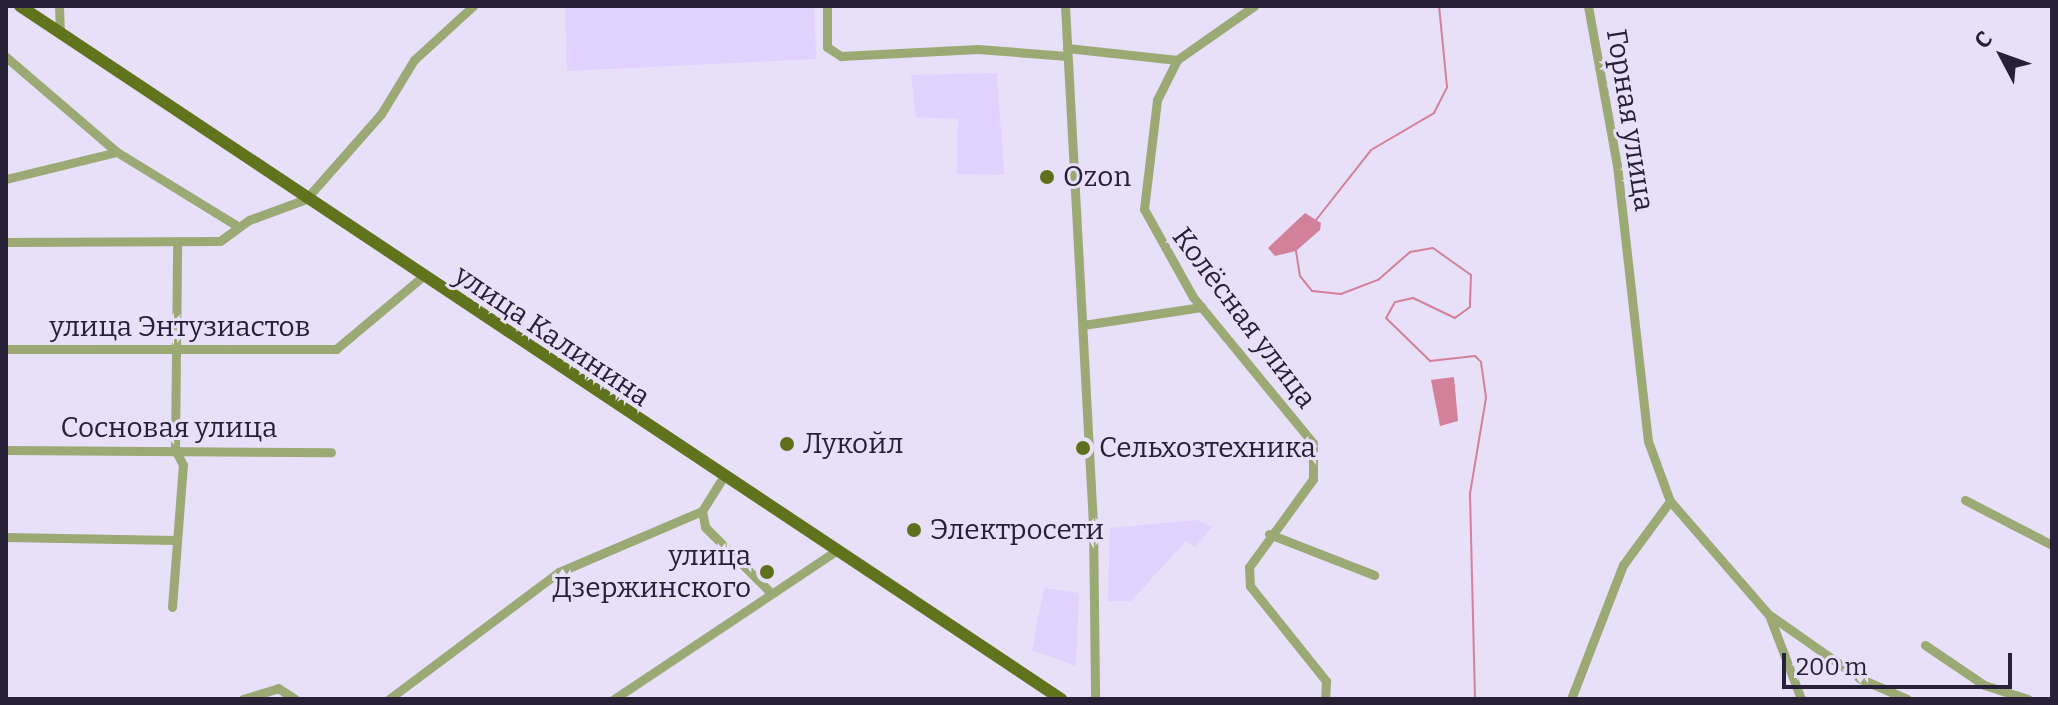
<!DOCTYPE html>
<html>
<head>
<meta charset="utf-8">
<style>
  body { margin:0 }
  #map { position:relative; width:2058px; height:705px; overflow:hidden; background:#e8dff9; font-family:Bitter,serif }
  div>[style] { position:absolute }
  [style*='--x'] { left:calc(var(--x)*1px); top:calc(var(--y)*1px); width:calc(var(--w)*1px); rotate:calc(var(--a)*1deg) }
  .built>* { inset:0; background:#e0d2fc }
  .water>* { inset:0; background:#d3819a }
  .stream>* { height:2px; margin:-1px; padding:0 1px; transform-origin:1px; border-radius:1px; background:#d3819a }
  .minor>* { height:9px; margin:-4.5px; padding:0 4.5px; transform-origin:4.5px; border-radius:4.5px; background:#9ba974 }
  .major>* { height:12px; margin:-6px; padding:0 6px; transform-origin:6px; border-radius:6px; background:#61731c }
  .dots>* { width:22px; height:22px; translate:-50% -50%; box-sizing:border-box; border:4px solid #e8dff9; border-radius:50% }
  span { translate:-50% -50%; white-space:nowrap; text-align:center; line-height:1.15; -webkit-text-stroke:6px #e8dff9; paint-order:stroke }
  .street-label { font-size:28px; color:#282037 }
  .poi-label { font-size:28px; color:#282037 }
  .left { translate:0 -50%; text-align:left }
  .right { translate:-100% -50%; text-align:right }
  .frame { position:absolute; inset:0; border:8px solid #282037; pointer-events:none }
  .north { position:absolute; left:1962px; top:16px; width:80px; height:80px; -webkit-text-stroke:6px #e8dff9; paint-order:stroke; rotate:311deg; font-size:22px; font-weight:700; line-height:32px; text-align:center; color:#282037 }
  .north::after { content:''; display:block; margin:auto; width:28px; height:36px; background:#282037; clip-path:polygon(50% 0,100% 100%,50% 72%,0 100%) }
  .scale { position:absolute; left:1782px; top:653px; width:230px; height:36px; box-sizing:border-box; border:4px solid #282037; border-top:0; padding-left:10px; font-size:24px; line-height:28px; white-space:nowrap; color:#282037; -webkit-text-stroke:6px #e8dff9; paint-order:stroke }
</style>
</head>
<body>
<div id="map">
  <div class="built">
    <div style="clip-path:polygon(565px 6px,814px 6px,816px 59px,567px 71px)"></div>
    <div style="clip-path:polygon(997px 73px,1004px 175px,957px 174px,958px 119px,916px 117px,911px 75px)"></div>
    <div style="clip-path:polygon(1197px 520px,1212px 527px,1195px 547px,1186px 541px,1131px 601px,1108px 601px,1110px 528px)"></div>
    <div style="clip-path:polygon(1044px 588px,1079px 593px,1076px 666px,1032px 650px)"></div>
  </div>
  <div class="water">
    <div style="clip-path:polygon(1305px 213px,1321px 223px,1320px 230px,1296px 251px,1275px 256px,1268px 248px)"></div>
    <div style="clip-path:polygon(1454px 377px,1458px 421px,1440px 426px,1431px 380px)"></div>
  </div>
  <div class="stream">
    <div style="--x:1316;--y:220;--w:89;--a:-51.8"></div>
    <div style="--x:1371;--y:150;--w:73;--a:-30.4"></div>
    <div style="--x:1434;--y:113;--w:29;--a:-63"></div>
    <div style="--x:1447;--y:87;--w:81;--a:-95.6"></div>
    <div style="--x:1296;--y:251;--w:25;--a:81"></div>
    <div style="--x:1300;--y:276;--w:19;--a:51"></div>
    <div style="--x:1312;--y:291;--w:29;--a:6"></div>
    <div style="--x:1341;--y:294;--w:40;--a:-21"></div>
    <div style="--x:1378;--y:280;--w:43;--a:-41.2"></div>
    <div style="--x:1410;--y:252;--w:23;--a:-10"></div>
    <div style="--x:1433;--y:248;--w:47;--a:35.4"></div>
    <div style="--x:1471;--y:275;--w:32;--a:92"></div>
    <div style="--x:1470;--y:307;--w:19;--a:144"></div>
    <div style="--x:1455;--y:318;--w:47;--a:-154.5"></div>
    <div style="--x:1413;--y:298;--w:18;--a:167"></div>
    <div style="--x:1395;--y:302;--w:18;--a:119"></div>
    <div style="--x:1386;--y:318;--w:62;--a:44.3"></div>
    <div style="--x:1430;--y:361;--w:45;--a:-6.3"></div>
    <div style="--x:1475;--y:356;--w:8;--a:45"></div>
    <div style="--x:1481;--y:362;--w:36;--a:82"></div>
    <div style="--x:1486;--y:398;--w:97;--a:99.5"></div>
    <div style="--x:1470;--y:494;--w:205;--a:88.6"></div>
  </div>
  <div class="minor">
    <div style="--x:59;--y:6;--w:27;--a:88"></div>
    <div style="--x:827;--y:6;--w:41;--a:90"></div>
    <div style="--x:827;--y:47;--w:17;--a:33"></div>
    <div style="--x:841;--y:56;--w:137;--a:-2.9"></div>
    <div style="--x:978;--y:49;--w:89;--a:4.5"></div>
    <div style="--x:1065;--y:6;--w:519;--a:86.91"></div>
    <div style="--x:1093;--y:524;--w:175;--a:89.3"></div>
    <div style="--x:1254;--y:6;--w:94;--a:145"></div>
    <div style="--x:1177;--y:60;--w:45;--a:116.6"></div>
    <div style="--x:1157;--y:100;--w:110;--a:96.8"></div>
    <div style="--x:1144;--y:209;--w:101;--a:60.9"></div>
    <div style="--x:1193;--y:297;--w:189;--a:50.6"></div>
    <div style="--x:1313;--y:443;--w:36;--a:90"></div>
    <div style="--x:1313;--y:479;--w:109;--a:126"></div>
    <div style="--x:1249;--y:567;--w:19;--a:87"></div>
    <div style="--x:1250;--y:586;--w:122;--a:51.3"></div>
    <div style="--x:1326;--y:681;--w:18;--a:93"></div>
    <div style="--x:1588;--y:6;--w:162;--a:79.7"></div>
    <div style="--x:1617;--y:165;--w:278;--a:83.6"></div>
    <div style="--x:1648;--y:441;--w:64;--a:69.9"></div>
    <div style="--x:1670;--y:501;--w:151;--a:49"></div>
    <div style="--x:1769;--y:615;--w:90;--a:69.1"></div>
    <div style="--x:1067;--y:48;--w:111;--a:6.2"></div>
    <div style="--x:6;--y:57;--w:146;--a:40.6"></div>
    <div style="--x:6;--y:179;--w:114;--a:-13.7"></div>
    <div style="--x:117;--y:152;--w:143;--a:31.6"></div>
    <div style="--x:6;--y:242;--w:214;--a:-0.3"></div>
    <div style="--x:220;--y:241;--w:36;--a:-36"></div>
    <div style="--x:249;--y:220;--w:61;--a:-20.2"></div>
    <div style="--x:306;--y:199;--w:113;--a:-48.6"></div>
    <div style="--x:381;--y:114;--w:63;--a:-58.6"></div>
    <div style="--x:414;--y:60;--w:80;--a:-42.5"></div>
    <div style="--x:1083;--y:325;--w:120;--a:-8.6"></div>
    <div style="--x:6;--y:349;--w:330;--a:0"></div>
    <div style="--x:336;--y:349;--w:112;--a:-39.9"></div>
    <div style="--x:6;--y:450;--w:325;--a:0.4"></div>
    <div style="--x:722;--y:479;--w:38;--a:122"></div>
    <div style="--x:702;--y:511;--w:16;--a:79"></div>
    <div style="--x:705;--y:527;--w:93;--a:45"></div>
    <div style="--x:1965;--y:500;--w:98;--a:27.3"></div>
    <div style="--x:1269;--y:534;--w:113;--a:21.3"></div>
    <div style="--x:6;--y:537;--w:170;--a:1"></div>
    <div style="--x:172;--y:607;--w:142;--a:-85.6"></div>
    <div style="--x:183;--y:465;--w:18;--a:-117"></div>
    <div style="--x:175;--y:449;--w:206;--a:-89.4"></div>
    <div style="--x:1771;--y:616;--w:110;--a:35"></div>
    <div style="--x:1861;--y:679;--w:50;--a:23.5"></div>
    <div style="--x:1925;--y:645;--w:71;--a:34.1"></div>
    <div style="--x:1984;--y:685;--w:46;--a:17.7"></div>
    <div style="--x:243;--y:699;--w:37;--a:-17"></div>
    <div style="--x:278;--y:688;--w:20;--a:33"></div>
    <div style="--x:389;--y:699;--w:212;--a:-36.8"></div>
    <div style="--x:559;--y:572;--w:155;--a:-23.1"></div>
    <div style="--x:614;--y:699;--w:263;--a:-33.7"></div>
    <div style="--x:1571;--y:699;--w:144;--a:-68.8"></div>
    <div style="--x:1623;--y:565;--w:79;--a:-53.7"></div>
  </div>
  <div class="major">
    <div style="--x:20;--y:6;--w:1251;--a:33.65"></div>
  </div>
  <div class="dots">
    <div style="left:1047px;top:177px;background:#5f701c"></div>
    <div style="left:787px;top:444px;background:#5f701c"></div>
    <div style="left:1083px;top:448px;background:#5f701c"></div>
    <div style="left:914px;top:530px;background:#5f701c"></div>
    <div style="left:767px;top:572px;background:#5f701c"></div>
  </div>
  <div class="street-label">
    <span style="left:1630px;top:120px;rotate:81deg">Горная улица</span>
    <span style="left:1244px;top:318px;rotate:53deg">Колёсная улица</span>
    <span style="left:180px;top:327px">улица Энтузиастов</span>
    <span style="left:552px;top:336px;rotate:34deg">улица Калинина</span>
    <span style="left:169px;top:428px">Сосновая улица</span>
  </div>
  <div class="poi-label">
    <span class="left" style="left:1063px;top:177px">Ozon</span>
    <span class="left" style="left:803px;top:444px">Лукойл</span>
    <span class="left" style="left:1099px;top:448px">Сельхозтехника</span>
    <span class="left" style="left:930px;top:530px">Электросети</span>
    <span class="right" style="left:751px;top:572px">улица<br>Дзержинского</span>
  </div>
  <div class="frame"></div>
  <div class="north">С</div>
  <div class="scale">200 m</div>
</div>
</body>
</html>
